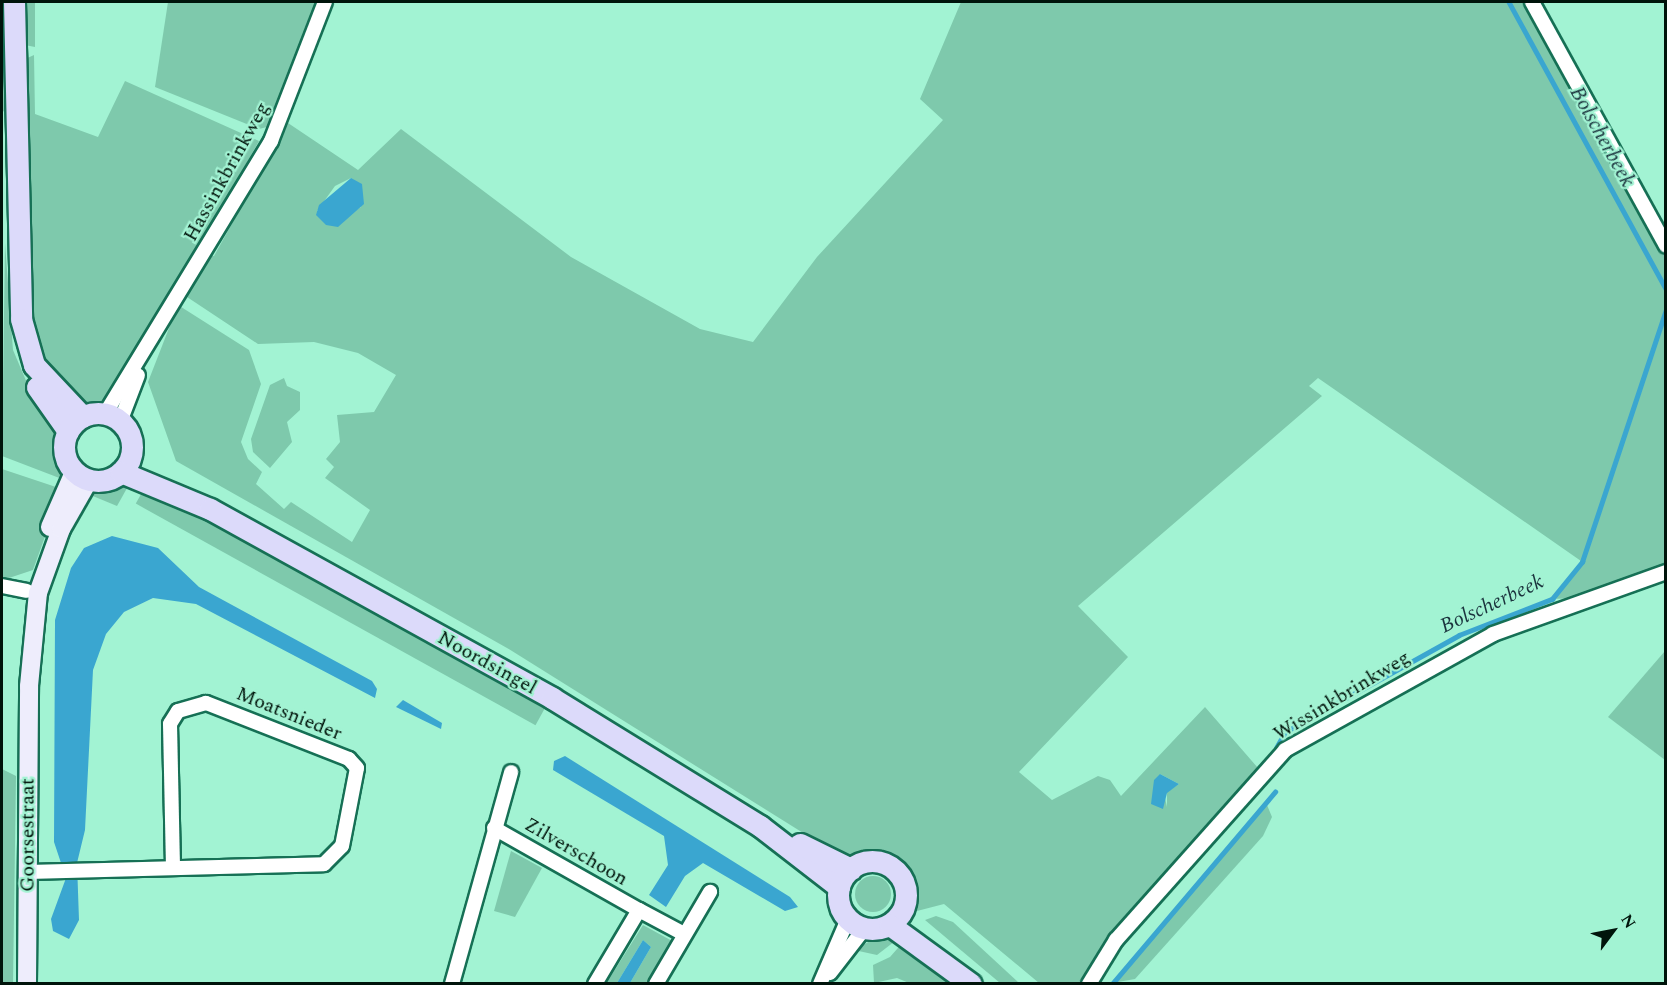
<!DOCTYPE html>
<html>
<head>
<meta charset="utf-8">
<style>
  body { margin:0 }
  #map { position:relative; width:1667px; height:985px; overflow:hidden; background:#a2f3d3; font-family:Spectral,serif }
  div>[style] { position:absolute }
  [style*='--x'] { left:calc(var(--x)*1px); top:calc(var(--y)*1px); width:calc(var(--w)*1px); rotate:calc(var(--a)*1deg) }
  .green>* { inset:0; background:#7ec9ac; transform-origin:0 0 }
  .round { border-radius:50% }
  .water>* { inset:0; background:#3aa6d0 }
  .stream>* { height:4.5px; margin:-2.25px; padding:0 2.25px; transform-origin:2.25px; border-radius:2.25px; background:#3aa6d0 }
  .roads { filter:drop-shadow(2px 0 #167055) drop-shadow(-2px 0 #167055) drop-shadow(0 2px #167055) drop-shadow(0 -2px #167055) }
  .street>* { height:14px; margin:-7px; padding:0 7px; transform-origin:7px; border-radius:7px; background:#fff }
  .secondary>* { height:18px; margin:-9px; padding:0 9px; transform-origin:9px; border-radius:9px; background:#eeedfc }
  .primary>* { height:21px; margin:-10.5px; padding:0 10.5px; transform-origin:10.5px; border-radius:10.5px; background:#dcdafa }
  .primary>.ring { margin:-10.5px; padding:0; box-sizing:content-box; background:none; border:21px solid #dcdafa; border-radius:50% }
  span { translate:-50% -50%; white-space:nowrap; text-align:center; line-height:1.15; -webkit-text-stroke:4.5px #a2f3d3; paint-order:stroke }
  .street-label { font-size:20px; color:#00140b }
  .water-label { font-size:21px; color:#1b333d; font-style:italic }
  .frame { position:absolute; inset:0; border:3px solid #00140b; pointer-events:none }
  .north { position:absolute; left:1583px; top:901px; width:60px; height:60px; -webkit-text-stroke:4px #a2f3d3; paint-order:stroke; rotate:58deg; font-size:16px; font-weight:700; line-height:24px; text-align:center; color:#00140b }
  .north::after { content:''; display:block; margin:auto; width:21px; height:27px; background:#00140b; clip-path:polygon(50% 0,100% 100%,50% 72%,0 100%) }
</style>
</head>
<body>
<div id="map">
  <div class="green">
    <div style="clip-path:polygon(2px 2px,6px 2px,10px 113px,2px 111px)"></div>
    <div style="clip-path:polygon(23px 2px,35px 2px,35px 47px,25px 45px)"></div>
    <div style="clip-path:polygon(168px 2px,319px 2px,271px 126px,259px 129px,155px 87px)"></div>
    <div style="clip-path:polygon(evenodd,961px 2px,1524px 2px,1665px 257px,1665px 563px,1577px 598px,1552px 599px,1581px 561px,1318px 378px,1309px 386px,1322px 396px,1078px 606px,1128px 657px,1019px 772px,1052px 800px,1098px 776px,1110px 780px,1121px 796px,1205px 707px,1258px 768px,1107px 942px,1084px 983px,1039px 983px,944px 904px,917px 911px,911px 883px,898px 862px,845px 856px,816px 841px,507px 648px,176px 461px,148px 382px,178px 305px,249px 350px,261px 384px,241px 442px,248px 459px,262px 472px,256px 484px,284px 509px,291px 502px,352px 542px,370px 510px,325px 478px,334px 467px,326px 459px,340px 442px,337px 415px,374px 412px,396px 375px,358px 353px,314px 342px,258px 344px,184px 295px,208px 255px,214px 256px,288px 123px,358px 170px,401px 129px,571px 257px,700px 329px,753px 342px,817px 257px,943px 120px,920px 99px,961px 2px,351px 178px,361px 207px,351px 213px,317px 211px,335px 186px,351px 178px,961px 2px,1160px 774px,1179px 784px,1167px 792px,1167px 807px,1160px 774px)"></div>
    <div style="clip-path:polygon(34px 55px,35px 114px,98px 137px,125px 81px,259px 141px,112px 399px,99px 407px,85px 406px,47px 376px,32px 341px,23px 60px)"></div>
    <div style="clip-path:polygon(5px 243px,13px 350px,33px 397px,58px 427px,56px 443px,67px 467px,62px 479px,2px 456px)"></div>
    <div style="clip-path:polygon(284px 378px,287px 386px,300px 392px,300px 410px,287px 422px,292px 442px,270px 468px,253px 452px,251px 439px,270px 385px)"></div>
    <div style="clip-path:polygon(2px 469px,62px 489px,33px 570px,6px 579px,2px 578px)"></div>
    <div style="clip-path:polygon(131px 481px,117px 506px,88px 494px,108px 484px)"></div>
    <div style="left:145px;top:487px;width:457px;height:19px;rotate:29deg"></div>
    <div style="clip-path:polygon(1665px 651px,1665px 760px,1608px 717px)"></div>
    <div style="clip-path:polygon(2px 769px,16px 776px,13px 983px,2px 983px)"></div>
    <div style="clip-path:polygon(1267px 805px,1272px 817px,1263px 836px,1135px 979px,1112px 983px)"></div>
    <div style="clip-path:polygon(511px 851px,542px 868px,515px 917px,494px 911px)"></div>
    <div class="round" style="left:855px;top:876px;width:36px;height:36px"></div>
    <div style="clip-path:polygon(936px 916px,953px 922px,1019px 983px,1000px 983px,925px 920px)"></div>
    <div style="clip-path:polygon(643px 925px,674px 942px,651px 983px,630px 983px,651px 947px,643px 940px,617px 983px,606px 984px)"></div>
    <div style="clip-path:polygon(881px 935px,899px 938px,877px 955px,854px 950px)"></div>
    <div style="clip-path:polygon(905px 940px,961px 983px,909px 983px,897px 978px,874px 983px,873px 965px,890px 957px)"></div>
  </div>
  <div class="water">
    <div style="clip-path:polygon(351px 178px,362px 184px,364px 204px,338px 227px,326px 225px,316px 215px,319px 205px)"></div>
    <div style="clip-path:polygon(112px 536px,158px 548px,199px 587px,372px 681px,377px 689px,375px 698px,196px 604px,153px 598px,124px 612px,106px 634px,93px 670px,85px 830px,77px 863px,79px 920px,69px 939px,53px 931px,51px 919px,66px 878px,54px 842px,55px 620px,71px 568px,84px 548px)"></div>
    <div style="clip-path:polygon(403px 700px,442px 723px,441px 729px,396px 707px)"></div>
    <div style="clip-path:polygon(565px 756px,790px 897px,798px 907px,785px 911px,703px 863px,685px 876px,666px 907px,649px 895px,668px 865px,664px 836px,553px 770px,554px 761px)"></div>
    <div style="clip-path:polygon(1160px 774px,1179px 784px,1167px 793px,1163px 809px,1151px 804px,1154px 780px)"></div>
    <div style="clip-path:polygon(643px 940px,651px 947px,630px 983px,617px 983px)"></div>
  </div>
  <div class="stream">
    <div style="--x:1509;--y:2;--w:327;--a:61.3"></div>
    <div style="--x:1276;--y:748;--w:18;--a:-61"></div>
    <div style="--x:1285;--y:732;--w:199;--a:-29.1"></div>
    <div style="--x:1459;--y:635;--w:100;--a:-21.2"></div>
    <div style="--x:1552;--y:599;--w:48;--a:-51"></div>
    <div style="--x:1582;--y:562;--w:266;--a:-71.6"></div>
    <div style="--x:1112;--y:984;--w:252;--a:-49.7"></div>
  </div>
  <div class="roads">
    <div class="street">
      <div style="--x:1532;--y:2;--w:278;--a:61.2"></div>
      <div style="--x:105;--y:414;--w:320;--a:-58.7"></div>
      <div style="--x:271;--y:141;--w:149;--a:-68.8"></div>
      <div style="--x:120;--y:422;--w:50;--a:-69"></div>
      <div style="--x:2;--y:586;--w:25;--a:11"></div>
      <div style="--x:494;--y:828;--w:167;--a:29.5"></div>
      <div style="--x:28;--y:872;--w:296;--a:-1.5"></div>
      <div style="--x:324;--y:864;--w:25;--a:-45"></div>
      <div style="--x:342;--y:846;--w:79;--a:-79.1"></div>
      <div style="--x:357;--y:768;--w:12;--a:-132"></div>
      <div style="--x:349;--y:759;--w:154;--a:-158.6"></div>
      <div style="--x:206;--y:703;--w:29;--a:164"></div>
      <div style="--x:178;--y:711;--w:15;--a:122"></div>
      <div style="--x:170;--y:724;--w:143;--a:88.8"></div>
      <div style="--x:830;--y:973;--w:56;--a:-52.3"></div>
      <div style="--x:452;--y:984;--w:220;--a:-74.4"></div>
      <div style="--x:595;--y:984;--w:86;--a:-59.3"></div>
      <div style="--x:639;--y:910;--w:51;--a:28.1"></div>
      <div style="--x:656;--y:984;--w:107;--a:-59.6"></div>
      <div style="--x:820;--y:984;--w:71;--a:-66.7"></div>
      <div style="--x:1089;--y:984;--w:52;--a:-58.5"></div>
      <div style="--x:1116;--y:940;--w:254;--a:-48.3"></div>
      <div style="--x:1285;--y:750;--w:238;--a:-29.1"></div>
      <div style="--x:1493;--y:634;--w:184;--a:-19.7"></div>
    </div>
    <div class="secondary">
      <div style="--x:50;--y:527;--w:60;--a:-66.4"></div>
      <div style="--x:27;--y:984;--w:298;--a:-89.6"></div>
      <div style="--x:29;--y:686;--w:93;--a:-84.5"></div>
      <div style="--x:38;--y:593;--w:68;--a:-70.2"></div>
      <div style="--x:61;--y:529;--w:56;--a:-60.3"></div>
    </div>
    <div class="primary">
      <div style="--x:14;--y:2;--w:317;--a:88.7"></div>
      <div style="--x:21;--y:319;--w:48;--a:74.2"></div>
      <div style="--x:34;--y:365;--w:71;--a:46.7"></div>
      <div style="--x:37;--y:387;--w:54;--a:54.8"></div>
      <div class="ring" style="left:64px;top:413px;width:47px;height:47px"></div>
      <div style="--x:121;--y:472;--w:96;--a:22.6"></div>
      <div style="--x:210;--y:509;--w:391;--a:28.9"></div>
      <div style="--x:552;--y:698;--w:244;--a:31.6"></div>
      <div style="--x:760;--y:826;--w:100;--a:37.7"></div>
      <div style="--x:800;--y:844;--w:57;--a:26.1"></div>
      <div class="ring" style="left:838px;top:861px;width:47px;height:47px"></div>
      <div style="--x:890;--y:925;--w:100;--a:36.1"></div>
    </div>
  </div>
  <div class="street-label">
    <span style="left:227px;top:172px;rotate:-61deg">Hassinkbrinkweg</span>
    <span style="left:487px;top:663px;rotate:29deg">Noordsingel</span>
    <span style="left:1342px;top:696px;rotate:-31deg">Wissinkbrinkweg</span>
    <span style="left:289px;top:714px;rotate:22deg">Moatsnieder</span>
    <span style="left:28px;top:835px;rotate:-90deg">Goorsestraat</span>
    <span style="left:576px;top:852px;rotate:30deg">Zilverschoon</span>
  </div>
  <div class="water-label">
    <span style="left:1602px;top:137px;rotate:61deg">Bolscherbeek</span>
    <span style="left:1492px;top:604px;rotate:-25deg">Bolscherbeek</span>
  </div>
  <div class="frame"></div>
  <div class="north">N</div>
</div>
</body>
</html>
